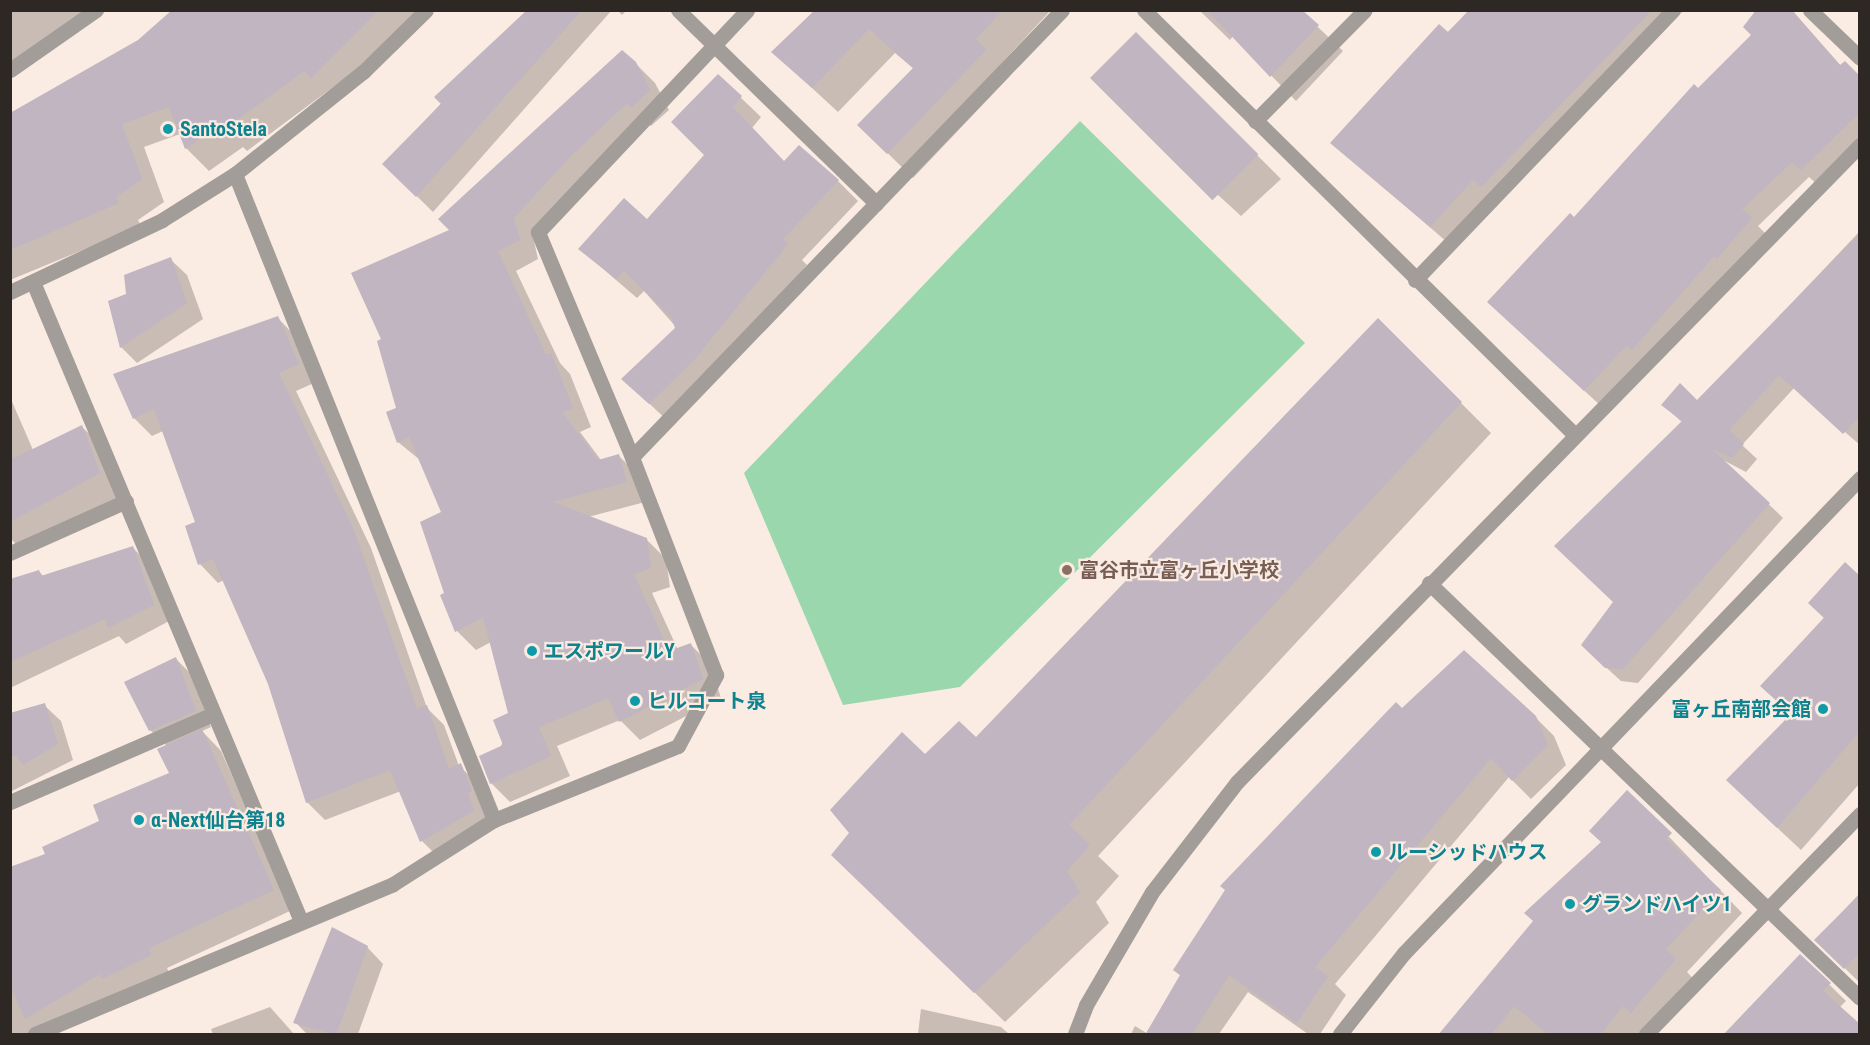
<!DOCTYPE html>
<html>
<head>
<meta charset="utf-8">
<style>
  body { margin:0 }
  #map { position:relative; width:1870px; height:1045px; overflow:hidden; background:#faebe3; font-family:"Roboto Condensed","Noto Sans JP",sans-serif }
  div>[style] { position:absolute }
  [style*='--x'] { left:calc(var(--x)*1px); top:calc(var(--y)*1px); width:calc(var(--w)*1px); rotate:calc(var(--a)*1deg) }
  .green>* { inset:0; background:#9bd7ad }
  .shadow>* { inset:0; background:#0003 }
  .building>* { inset:0; background:#c0b5c0; transform-origin:0 0 }
  .minor>* { height:15px; margin:-7.5px; padding:0 7.5px; transform-origin:7.5px; border-radius:7.5px; background:#a39d99 }
  .dots>* { width:16px; height:16px; translate:-50% -50%; box-sizing:border-box; border:3px solid #faebe3; border-radius:50% }
  span { translate:-50% -50%; white-space:nowrap; text-align:center; line-height:1.15; -webkit-text-stroke:4.5px #faebe3; paint-order:stroke }
  .culture-label { font-size:20px; color:#0d838f; font-weight:700 }
  .left { translate:0 -50%; text-align:left }
  .right { translate:-100% -50%; text-align:right }
  .education-label { font-size:20px; color:#785e54; font-weight:700 }
  .frame { position:absolute; inset:0; border:12px solid #2e2825; pointer-events:none }
</style>
</head>
<body>
<div id="map">
  <div class="green">
    <div style="clip-path:polygon(1080px 121px,1305px 343px,960px 687px,843px 705px,744px 473px)"></div>
  </div>
  <div class="shadow">
    <div style="clip-path:polygon(10px 10px,100px 10px,10px 70px)"></div>
    <div style="clip-path:polygon(320px 10px,423px 10px,428px 15px,397px 50px,391px 44px,247px 151px,243px 147px,209px 171px,186px 148px,180px 134px,144px 147px,164px 202px,138px 220px,141px 226px,10px 280px,10px 115px)"></div>
    <div style="clip-path:polygon(529px 10px,612px 10px,433px 212px,384px 164px)"></div>
    <div style="clip-path:polygon(617px 10px,627px 10px,622px 15px)"></div>
    <div style="clip-path:polygon(815px 10px,1051px 10px,1000px 65px,1010px 76px,913px 178px,859px 125px,914px 69px,895px 53px,838px 112px,773px 52px)"></div>
    <div style="clip-path:polygon(1199px 10px,1300px 10px,1343px 51px,1296px 101px,1233px 36px,1230px 40px)"></div>
    <div style="clip-path:polygon(1471px 10px,1684px 10px,1498px 202px,1447px 242px,1332px 143px)"></div>
    <div style="clip-path:polygon(1799px 19px,1841px 66px,1860px 77px,1860px 143px,1818px 185px,1809px 177px,1758px 226px,1767px 235px,1601px 406px,1505px 318px,1575px 219px,1698px 90px)"></div>
    <div style="clip-path:polygon(1136px 34px,1281px 179px,1241px 216px,1117px 102px)"></div>
    <div style="clip-path:polygon(635px 63px,655px 83px,669px 110px,651px 126px,647px 122px,533px 237px,538px 259px,516px 271px,560px 363px,570px 374px,591px 427px,580px 432px,601px 460px,618px 455px,638px 475px,645px 502px,588px 517px,646px 539px,666px 559px,670px 587px,652px 593px,678px 650px,691px 645px,710px 664px,721px 698px,640px 740px,620px 720px,557px 746px,570px 776px,510px 802px,491px 783px,510px 714px,491px 642px,476px 650px,457px 631px,446px 594px,443px 513px,420px 460px,398px 442px,398px 409px,383px 340px,452px 230px)"></div>
    <div style="clip-path:polygon(718px 76px,761px 117px,752px 128px,784px 163px,838px 181px,858px 201px,802px 260px,807px 265px,670px 423px,623px 379px,677px 328px,644px 291px,637px 298px,580px 249px,647px 221px,706px 155px)"></div>
    <div style="clip-path:polygon(1860px 231px,1860px 445px,1794px 388px,1742px 445px,1757px 459px,1746px 472px,1723px 460px,1783px 518px,1638px 683px,1621px 681px,1597px 659px,1683px 423px,1663px 405px,1698px 402px)"></div>
    <div style="clip-path:polygon(170px 259px,187px 275px,203px 319px,137px 363px,121px 347px,127px 295px)"></div>
    <div style="clip-path:polygon(277px 317px,295px 336px,316px 382px,296px 391px,371px 548px,427px 708px,444px 725px,459px 766px,478px 783px,491px 829px,440px 859px,422px 841px,401px 791px,325px 820px,307px 802px,269px 683px,224px 580px,218px 583px,200px 564px,187px 526px,197px 523px,163px 431px,152px 436px,134px 418px)"></div>
    <div style="clip-path:polygon(1378px 320px,1491px 433px,1098px 856px,1119px 876px,1096px 902px,1109px 923px,1005px 1022px,864px 885px,925px 756px,976px 739px)"></div>
    <div style="clip-path:polygon(10px 397px,33px 450px,82px 427px,108px 452px,125px 499px,25px 553px,10px 538px)"></div>
    <div style="clip-path:polygon(133px 548px,149px 564px,169px 621px,126px 644px,119px 636px,10px 688px,10px 613px,39px 571px,44px 577px)"></div>
    <div style="clip-path:polygon(1860px 578px,1860px 783px,1801px 850px,1752px 804px,1792px 715px,1762px 686px)"></div>
    <div style="clip-path:polygon(176px 659px,192px 675px,211px 727px,202px 731px,221px 751px,292px 910px,167px 968px,170px 975px,29px 1034px,10px 1034px,10px 868px,47px 855px,171px 774px,167px 746px,150px 730px)"></div>
    <div style="clip-path:polygon(44px 705px,61px 721px,73px 760px,10px 792px,10px 714px)"></div>
    <div style="clip-path:polygon(1402px 710px,1535px 717px,1554px 736px,1566px 765px,1531px 799px,1509px 777px,1335px 984px,1346px 995px,1320px 1034px,1308px 1034px,1248px 992px,1219px 1034px,1131px 1034px,1135px 1026px,1148px 1034px,1181px 976px,1174px 970px)"></div>
    <div style="clip-path:polygon(1627px 793px,1742px 913px,1687px 972px,1696px 982px,1640px 1034px,1440px 1034px,1602px 842px)"></div>
    <div style="clip-path:polygon(1860px 893px,1860px 983px,1816px 940px)"></div>
    <div style="clip-path:polygon(367px 947px,383px 964px,358px 1034px,307px 1034px,295px 1022px)"></div>
    <div style="clip-path:polygon(1800px 956px,1846px 1001px,1839px 1008px,1726px 1034px)"></div>
    <div style="clip-path:polygon(270px 1007px,294px 1034px,213px 1034px,211px 1029px)"></div>
    <div style="clip-path:polygon(921px 1009px,1001px 1027px,1009px 1034px,918px 1034px)"></div>
  </div>
  <div class="building">
    <div style="clip-path:polygon(172px 10px,379px 10px,311px 78px,304px 71px,223px 130px,220px 125px,185px 149px,169px 107px,122px 124px,142px 179px,116px 197px,119px 203px,10px 250px,10px 113px,138px 40px)"></div>
    <div style="clip-path:polygon(527px 10px,582px 10px,416px 197px,382px 164px,441px 104px,434px 97px)"></div>
    <div style="clip-path:polygon(815px 10px,1003px 10px,976px 39px,986px 50px,887px 154px,857px 125px,913px 68px,869px 29px,812px 88px,771px 52px)"></div>
    <div style="clip-path:polygon(1207px 10px,1302px 10px,1319px 25px,1270px 77px)"></div>
    <div style="clip-path:polygon(1469px 10px,1652px 10px,1481px 187px,1473px 180px,1430px 227px,1330px 143px,1439px 24px,1448px 32px)"></div>
    <div style="clip-path:polygon(1756px 10px,1792px 10px,1840px 65px,1845px 61px,1860px 76px,1860px 112px,1801px 170px,1792px 162px,1742px 209px,1752px 218px,1717px 259px,1714px 256px,1632px 350px,1627px 345px,1584px 391px,1487px 302px,1570px 213px,1574px 217px,1694px 84px,1698px 88px,1751px 35px,1743px 27px)"></div>
    <div style="left:1136px;top:32px;width:173px;height:65px;rotate:45deg"></div>
    <div style="clip-path:polygon(622px 50px,636px 62px,650px 90px,631px 108px,627px 103px,570px 157px,514px 218px,520px 240px,498px 251px,546px 355px,551px 353px,573px 408px,562px 412px,598px 460px,619px 454px,627px 482px,553px 502px,647px 538px,651px 568px,634px 574px,669px 651px,691px 643px,703px 679px,619px 722px,608px 698px,539px 727px,551px 756px,490px 784px,479px 756px,503px 745px,493px 720px,508px 713px,483px 617px,455px 632px,440px 595px,444px 593px,420px 522px,441px 512px,409px 437px,397px 443px,386px 412px,396px 408px,377px 341px,381px 339px,351px 273px,449px 230px,438px 219px)"></div>
    <div style="clip-path:polygon(718px 74px,742px 96px,733px 107px,784px 161px,799px 145px,839px 180px,783px 239px,788px 244px,695px 359px,649px 404px,621px 379px,675px 328px,671px 317px,624px 271px,616px 279px,578px 249px,624px 198px,647px 219px,704px 155px,671px 122px)"></div>
    <div style="clip-path:polygon(1860px 233px,1860px 416px,1843px 434px,1779px 375px,1729px 430px,1744px 444px,1732px 458px,1712px 449px,1770px 503px,1623px 669px,1605px 668px,1581px 645px,1613px 602px,1554px 546px,1682px 421px,1661px 405px,1680px 383px,1697px 400px)"></div>
    <div style="clip-path:polygon(171px 257px,187px 303px,120px 348px,108px 301px,126px 294px,124px 275px)"></div>
    <div style="clip-path:polygon(278px 316px,299px 364px,279px 373px,353px 528px,417px 709px,427px 705px,449px 769px,461px 763px,472px 791px,468px 793px,474px 811px,420px 842px,390px 770px,306px 803px,268px 684px,213px 559px,198px 565px,185px 526px,195px 522px,154px 409px,133px 419px,113px 374px)"></div>
    <div style="clip-path:polygon(1378px 318px,1462px 402px,1069px 825px,1090px 845px,1067px 871px,1080px 892px,974px 993px,831px 855px,849px 833px,830px 810px,902px 732px,925px 754px,959px 721px,976px 737px)"></div>
    <div style="clip-path:polygon(82px 425px,100px 473px,10px 522px,10px 460px)"></div>
    <div style="clip-path:polygon(133px 546px,154px 605px,108px 628px,105px 619px,10px 662px,10px 579px,39px 570px,41px 576px)"></div>
    <div style="clip-path:polygon(1845px 562px,1860px 576px,1860px 731px,1777px 828px,1726px 780px,1791px 714px,1760px 686px,1824px 618px,1808px 603px)"></div>
    <div style="clip-path:polygon(1464px 650px,1536px 716px,1548px 745px,1512px 781px,1491px 758px,1315px 967px,1328px 976px,1297px 1023px,1229px 975px,1192px 1035px,1145px 1035px,1180px 975px,1173px 970px,1225px 890px,1220px 886px,1396px 702px,1402px 708px)"></div>
    <div style="clip-path:polygon(176px 657px,196px 711px,149px 731px,124px 682px)"></div>
    <div style="clip-path:polygon(45px 703px,58px 744px,23px 765px,17px 756px,10px 756px,10px 713px)"></div>
    <div style="clip-path:polygon(202px 729px,274px 890px,149px 948px,151px 955px,102px 979px,100px 974px,25px 1019px,10px 985px,10px 867px,45px 854px,42px 847px,99px 821px,93px 805px,169px 773px,157px 749px)"></div>
    <div style="clip-path:polygon(1627px 790px,1672px 833px,1666px 839px,1721px 890px,1666px 949px,1676px 959px,1631px 1013px,1623px 1006px,1600px 1035px,1549px 1035px,1514px 1006px,1491px 1035px,1438px 1035px,1533px 921px,1524px 913px,1601px 842px,1589px 831px)"></div>
    <div style="clip-path:polygon(1860px 894px,1860px 952px,1844px 969px,1814px 940px)"></div>
    <div style="clip-path:polygon(332px 927px,368px 946px,336px 1035px,293px 1023px)"></div>
    <div style="clip-path:polygon(1800px 954px,1831px 983px,1823px 991px,1860px 1024px,1860px 1035px,1723px 1035px)"></div>
  </div>
  <div class="minor">
    <div style="--x:678;--y:10;--w:277;--a:44.3"></div>
    <div style="--x:1144;--y:10;--w:605;--a:44.6"></div>
    <div style="--x:1810;--y:10;--w:69;--a:43.8"></div>
    <div style="--x:10;--y:70;--w:105;--a:-34.9"></div>
    <div style="--x:1255;--y:121;--w:156;--a:-45.3"></div>
    <div style="--x:235;--y:174;--w:696;--a:68.15"></div>
    <div style="--x:1415;--y:280;--w:373;--a:-46.3"></div>
    <div style="--x:33;--y:282;--w:693;--a:67.25"></div>
    <div style="--x:10;--y:292;--w:168;--a:-25.3"></div>
    <div style="--x:162;--y:220;--w:86;--a:-32.2"></div>
    <div style="--x:235;--y:174;--w:164;--a:-38.6"></div>
    <div style="--x:363;--y:72;--w:88;--a:-44.5"></div>
    <div style="--x:632;--y:457;--w:244;--a:-112.7"></div>
    <div style="--x:538;--y:232;--w:305;--a:-46.7"></div>
    <div style="--x:10;--y:553;--w:127;--a:-24.1"></div>
    <div style="--x:1429;--y:583;--w:598;--a:43.92"></div>
    <div style="--x:10;--y:802;--w:221;--a:-23.4"></div>
    <div style="--x:35;--y:1034;--w:388;--a:-22.7"></div>
    <div style="--x:393;--y:884;--w:120;--a:-32.4"></div>
    <div style="--x:494;--y:820;--w:198;--a:-21.9"></div>
    <div style="--x:678;--y:746;--w:81;--a:-61.8"></div>
    <div style="--x:716;--y:675;--w:234;--a:-111.1"></div>
    <div style="--x:632;--y:457;--w:620;--a:-46.11"></div>
    <div style="--x:1075;--y:1034;--w:31;--a:-69"></div>
    <div style="--x:1086;--y:1005;--w:131;--a:-59.7"></div>
    <div style="--x:1152;--y:892;--w:139;--a:-52.3"></div>
    <div style="--x:1237;--y:782;--w:891;--a:-45.64"></div>
    <div style="--x:1340;--y:1034;--w:103;--a:-51.7"></div>
    <div style="--x:1404;--y:953;--w:658;--a:-46.17"></div>
    <div style="--x:1646;--y:1034;--w:307;--a:-45.8"></div>
  </div>
  <div class="dots">
    <div style="left:168px;top:129px;background:#0f9aa8"></div>
    <div style="left:1067px;top:570px;background:#8d6e63"></div>
    <div style="left:532px;top:651px;background:#0f9aa8"></div>
    <div style="left:635px;top:701px;background:#0f9aa8"></div>
    <div style="left:1823px;top:709px;background:#0f9aa8"></div>
    <div style="left:139px;top:820px;background:#0f9aa8"></div>
    <div style="left:1376px;top:852px;background:#0f9aa8"></div>
    <div style="left:1570px;top:904px;background:#0f9aa8"></div>
  </div>
  <div class="culture-label">
    <span class="left" style="left:180px;top:129px">SantoStela</span>
    <span class="left" style="left:544px;top:651px">エスポワールY</span>
    <span class="left" style="left:647px;top:701px">ヒルコート泉</span>
    <span class="right" style="left:1811px;top:709px">富ヶ丘南部会館</span>
    <span class="left" style="left:151px;top:820px">α-Next仙台第18</span>
    <span class="left" style="left:1388px;top:852px">ルーシッドハウス</span>
    <span class="left" style="left:1582px;top:904px">グランドハイツ1</span>
  </div>
  <div class="education-label">
    <span class="left" style="left:1079px;top:570px">富谷市立富ヶ丘小学校</span>
  </div>
  <div class="frame"></div>
</div>
</body>
</html>
